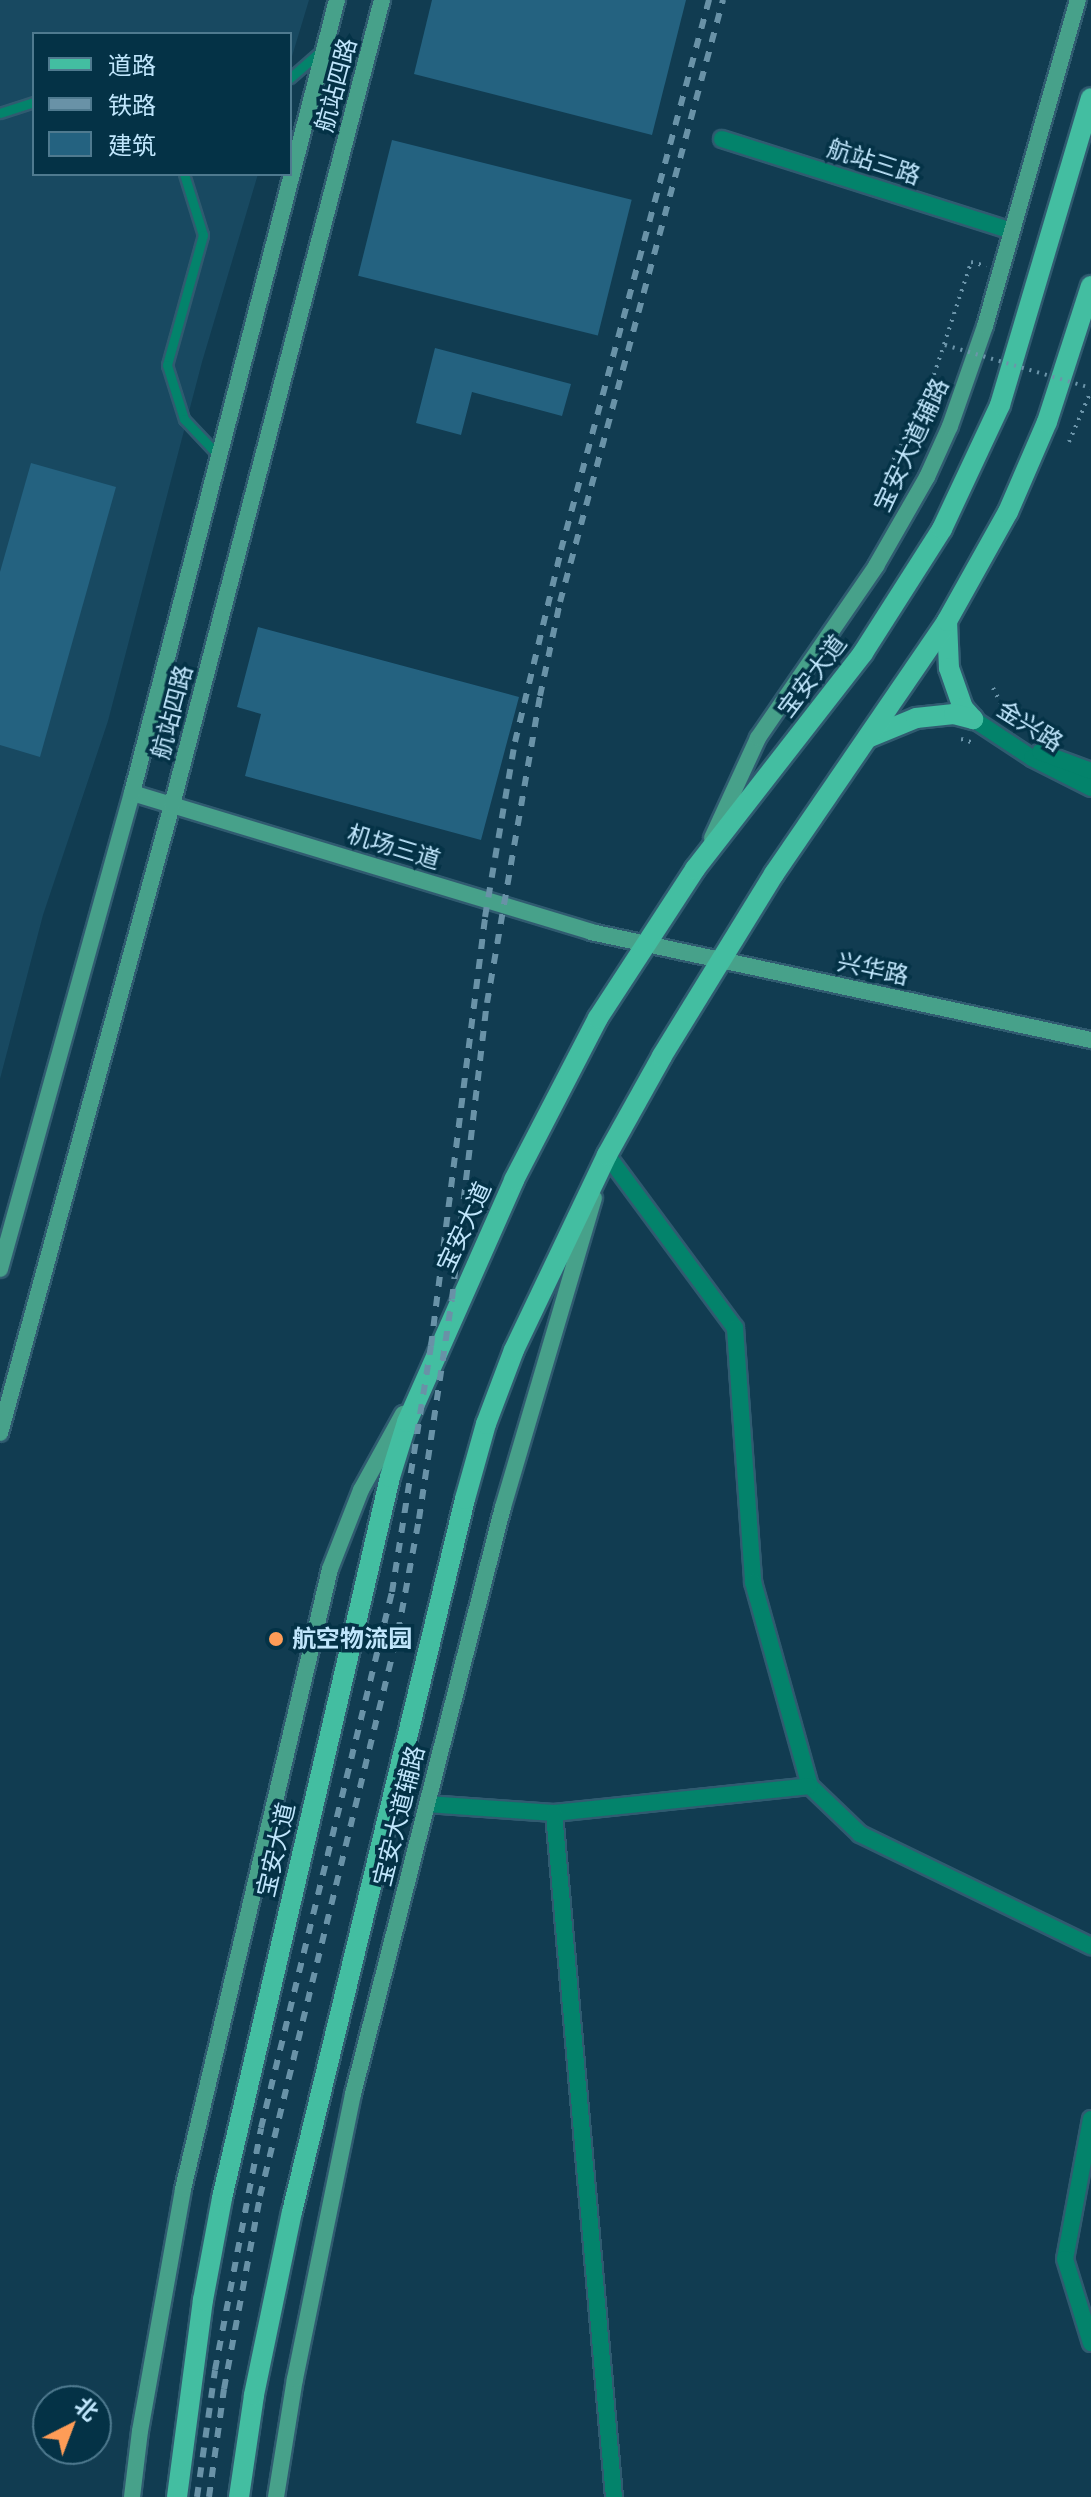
<!DOCTYPE html>
<html>
<head>
<meta charset="utf-8">
<style>
  body { margin:0 }
  #map { position:relative; width:1091px; height:2497px; overflow:hidden; background:#113c51; font-family:Jost,"Noto Sans SC",sans-serif }
  div>[style] { position:absolute }
  [style*='--x'] { left:calc(var(--x)*1px); top:calc(var(--y)*1px); width:calc(var(--w)*1px); rotate:calc(var(--a)*1deg) }
  .built>* { inset:0; background:#184961 }
  .building>* { inset:0; background:#246280; transform-origin:0 0 }
  .path>* { height:4px; margin-top:-2px; transform-origin:0; background:repeating-linear-gradient(90deg,#6c95aa 0 2px,transparent 0 8px) }
  .roads { filter:drop-shadow(2px 0 #305b70) drop-shadow(-2px 0 #305b70) drop-shadow(0 2px #305b70) drop-shadow(0 -2px #305b70) }
  .lane>* { height:9px; margin:-4.5px; padding:0 4.5px; transform-origin:4.5px; border-radius:4.5px; background:#03836b }
  .street>* { height:16px; margin:-8px; padding:0 8px; transform-origin:8px; border-radius:8px; background:#03836b }
  .secondary>* { height:16px; margin:-8px; padding:0 8px; transform-origin:8px; border-radius:8px; background:#47a18a }
  .primary>* { height:20px; margin:-10px; padding:0 10px; transform-origin:10px; border-radius:10px; background:#43bea1 }
  .rail>* { height:6px; margin-top:-3px; transform-origin:0; background:repeating-linear-gradient(90deg,#6992a7 0 10px,transparent 0 20px) }
  .path-bridge>* { height:4px; margin-top:-2px; transform-origin:0; background:repeating-linear-gradient(90deg,#6c95aa 0 2px,transparent 0 8px) }
  .dots>* { width:22px; height:22px; translate:-50% -50%; box-sizing:border-box; border:4px solid #043246; border-radius:50% }
  span { translate:-50% -50%; white-space:nowrap; text-align:center; line-height:1.15; -webkit-text-stroke:7px #043246; paint-order:stroke }
  .street-label { font-size:24px; color:#c0e6fc }
  .poi-label { font-size:24px; color:#c0e6fc; font-weight:700 }
  .left { translate:0 -50%; text-align:left }
  .legend { position:absolute; left:32px; top:32px; width:260px; height:144px; box-sizing:border-box; background:#043246; border:2px solid #4f7a8f; margin:0; padding:10px 14px; list-style:none; font-size:24px; color:#c0e6fc }
  .legend li { display:flex; align-items:center; gap:16px; height:40px }
  .legend b { width:40px; border:2px solid #4f7a8f }
  .north { position:absolute; left:32px; top:2385px; width:80px; height:80px; box-sizing:border-box; background:#043246; border:2px solid #4f7a8f; border-radius:50%; rotate:42deg; font-size:22px; font-weight:700; line-height:32px; text-align:center; color:#c0e6fc }
  .north::after { content:''; display:block; margin:auto; width:28px; height:36px; background:#fe9c57; clip-path:polygon(50% 0,100% 100%,50% 72%,0 100%) }
</style>
</head>
<body>
<div id="map">
  <div class="built">
    <div style="clip-path:polygon(0 0,309px 0,290px 63px,290px 34px,34px 34px,34px 174px,258px 174px,202px 362px,108px 721px,43px 915px,0 1079px)"></div>
  </div>
  <div class="building">
    <div style="clip-path:polygon(432px 0,686px 0,652px 135px,414px 74px)"></div>
    <div style="left:392px;top:140px;width:247px;height:140px;rotate:14deg"></div>
    <div style="clip-path:polygon(435px 348px,571px 384px,562px 416px,472px 392px,461px 435px,416px 423px)"></div>
    <div style="clip-path:polygon(31px 463px,116px 487px,40px 757px,0 745px,0 572px)"></div>
    <div style="clip-path:polygon(258px 627px,519px 697px,481px 840px,245px 776px,261px 714px,237px 707px)"></div>
  </div>
  <div class="path">
    <div style="--x:1069;--y:442;--w:56;--a:-66.7"></div>
    <div style="--x:901;--y:473;--w:13;--a:-151"></div>
    <div style="--x:890;--y:467;--w:86;--a:-63.1"></div>
    <div style="--x:929;--y:390;--w:135;--a:-71.8"></div>
    <div style="--x:971;--y:262;--w:16;--a:15"></div>
    <div style="--x:993;--y:688;--w:37;--a:63"></div>
    <div style="--x:961;--y:739;--w:14;--a:17"></div>
  </div>
  <div class="roads">
    <div class="lane">
      <div style="--x:290;--y:78;--w:43;--a:-41.2"></div>
      <div style="--x:0;--y:113;--w:36;--a:-18"></div>
      <div style="--x:184;--y:174;--w:64;--a:72.7"></div>
      <div style="--x:203;--y:235;--w:135;--a:105.5"></div>
      <div style="--x:167;--y:365;--w:57;--a:72.5"></div>
      <div style="--x:184;--y:419;--w:51;--a:46.6"></div>
    </div>
    <div class="street">
      <div style="--x:722;--y:139;--w:304;--a:17.6"></div>
      <div style="--x:973;--y:719;--w:71;--a:33.5"></div>
      <div style="--x:1032;--y:758;--w:66;--a:27"></div>
      <div style="--x:1040;--y:752;--w:54;--a:20.4"></div>
      <div style="--x:607;--y:1155;--w:215;--a:53.5"></div>
      <div style="--x:735;--y:1328;--w:255;--a:85.9"></div>
      <div style="--x:753;--y:1582;--w:212;--a:74.4"></div>
      <div style="--x:810;--y:1786;--w:69;--a:43.8"></div>
      <div style="--x:860;--y:1834;--w:257;--a:25.9"></div>
      <div style="--x:427;--y:1804;--w:127;--a:4.1"></div>
      <div style="--x:554;--y:1813;--w:257;--a:-6"></div>
      <div style="--x:554;--y:1813;--w:687;--a:84.99"></div>
      <div style="--x:1091;--y:2119;--w:142;--a:100.5"></div>
      <div style="--x:1065;--y:2259;--w:88;--a:72.8"></div>
    </div>
    <div class="secondary">
      <div style="--x:132;--y:793;--w:480;--a:16.8"></div>
      <div style="--x:591;--y:932;--w:512;--a:12.19"></div>
      <div style="--x:712;--y:838;--w:110;--a:-65.3"></div>
      <div style="--x:758;--y:738;--w:209;--a:-55.5"></div>
      <div style="--x:876;--y:566;--w:103;--a:-60.2"></div>
      <div style="--x:927;--y:477;--w:56;--a:-65.7"></div>
      <div style="--x:950;--y:426;--w:106;--a:-70.7"></div>
      <div style="--x:985;--y:326;--w:339;--a:-74.1"></div>
      <div style="--x:0;--y:1269;--w:494;--a:-74.5"></div>
      <div style="--x:132;--y:793;--w:819;--a:-75.51"></div>
      <div style="--x:0;--y:1433;--w:651;--a:-74.68"></div>
      <div style="--x:172;--y:805;--w:832;--a:-75.38"></div>
      <div style="--x:132;--y:2497;--w:66;--a:-83.1"></div>
      <div style="--x:140;--y:2431;--w:246;--a:-79.9"></div>
      <div style="--x:183;--y:2189;--w:637;--a:-76.66"></div>
      <div style="--x:330;--y:1569;--w:85;--a:-68.6"></div>
      <div style="--x:361;--y:1490;--w:87;--a:-61.1"></div>
      <div style="--x:276;--y:2497;--w:120;--a:-80.9"></div>
      <div style="--x:295;--y:2379;--w:291;--a:-78.5"></div>
      <div style="--x:353;--y:2094;--w:606;--a:-75.67"></div>
      <div style="--x:503;--y:1507;--w:322;--a:-73.6"></div>
    </div>
    <div class="primary">
      <div style="--x:947;--y:621;--w:47;--a:87.6"></div>
      <div style="--x:949;--y:668;--w:42;--a:70.7"></div>
      <div style="--x:963;--y:708;--w:15;--a:48"></div>
      <div style="--x:870;--y:737;--w:50;--a:-22.4"></div>
      <div style="--x:916;--y:718;--w:38;--a:-6"></div>
      <div style="--x:954;--y:714;--w:20;--a:15"></div>
      <div style="--x:177;--y:2497;--w:199;--a:-82.5"></div>
      <div style="--x:203;--y:2300;--w:104;--a:-79.4"></div>
      <div style="--x:222;--y:2198;--w:740;--a:-76.88"></div>
      <div style="--x:390;--y:1477;--w:58;--a:-72.8"></div>
      <div style="--x:407;--y:1422;--w:265;--a:-66.1"></div>
      <div style="--x:514;--y:1180;--w:182;--a:-62.6"></div>
      <div style="--x:598;--y:1018;--w:178;--a:-56.9"></div>
      <div style="--x:695;--y:869;--w:274;--a:-52.1"></div>
      <div style="--x:863;--y:653;--w:147;--a:-57.5"></div>
      <div style="--x:942;--y:529;--w:137;--a:-64.9"></div>
      <div style="--x:1000;--y:405;--w:320;--a:-73.5"></div>
      <div style="--x:239;--y:2497;--w:103;--a:-81.6"></div>
      <div style="--x:254;--y:2395;--w:187;--a:-78.3"></div>
      <div style="--x:292;--y:2212;--w:734;--a:-76.36"></div>
      <div style="--x:465;--y:1499;--w:78;--a:-74.4"></div>
      <div style="--x:486;--y:1424;--w:79;--a:-69.3"></div>
      <div style="--x:514;--y:1350;--w:216;--a:-64.5"></div>
      <div style="--x:607;--y:1155;--w:113;--a:-60.9"></div>
      <div style="--x:662;--y:1056;--w:214;--a:-58.4"></div>
      <div style="--x:774;--y:874;--w:306;--a:-55.6"></div>
      <div style="--x:947;--y:621;--w:125;--a:-60.8"></div>
      <div style="--x:1008;--y:512;--w:98;--a:-66.6"></div>
      <div style="--x:1047;--y:422;--w:143;--a:-72.1"></div>
    </div>
  </div>
  <div class="rail">
    <div style="--x:197;--y:2497;--w:128;--a:-81.9"></div>
    <div style="--x:215;--y:2370;--w:246;--a:-79.2"></div>
    <div style="--x:261;--y:2128;--w:552;--a:-76.27"></div>
    <div style="--x:392;--y:1592;--w:249;--a:-81"></div>
    <div style="--x:431;--y:1346;--w:432;--a:-82.8"></div>
    <div style="--x:485;--y:917;--w:178;--a:-80.3"></div>
    <div style="--x:515;--y:742;--w:197;--a:-76.5"></div>
    <div style="--x:561;--y:550;--w:570;--a:-74.94"></div>
    <div style="--x:209;--y:2497;--w:109;--a:-82.1"></div>
    <div style="--x:224;--y:2389;--w:196;--a:-79.4"></div>
    <div style="--x:260;--y:2196;--w:581;--a:-76.25"></div>
    <div style="--x:398;--y:1632;--w:115;--a:-79.5"></div>
    <div style="--x:419;--y:1519;--w:222;--a:-81.5"></div>
    <div style="--x:452;--y:1299;--w:298;--a:-83.3"></div>
    <div style="--x:487;--y:1003;--w:312;--a:-80.2"></div>
    <div style="--x:540;--y:696;--w:96;--a:-78"></div>
    <div style="--x:560;--y:602;--w:624;--a:-74.85"></div>
  </div>
  <div class="path-bridge">
    <div style="--x:945;--y:345;--w:152;--a:16.4"></div>
  </div>
  <div class="dots">
    <div style="left:276px;top:1639px;background:#fe9c57"></div>
  </div>
  <div class="street-label">
    <span style="left:336px;top:85px;rotate:-75deg">航站四路</span>
    <span style="left:874px;top:162px;rotate:18deg">航站三路</span>
    <span style="left:911px;top:445px;rotate:-65deg">宝安大道辅路</span>
    <span style="left:812px;top:676px;rotate:-53deg">宝安大道</span>
    <span style="left:172px;top:712px;rotate:-75deg">航站四路</span>
    <span style="left:1030px;top:726px;rotate:32deg">金兴路</span>
    <span style="left:394px;top:847px;rotate:17deg">机场三道</span>
    <span style="left:873px;top:969px;rotate:12deg">兴华路</span>
    <span style="left:464px;top:1227px;rotate:-65deg">宝安大道</span>
    <span style="left:399px;top:1816px;rotate:-76deg">宝安大道辅路</span>
    <span style="left:276px;top:1850px;rotate:-77deg">宝安大道</span>
  </div>
  <div class="poi-label">
    <span class="left" style="left:292px;top:1639px">航空物流园</span>
  </div>
  <ul class="legend">
  <li><b style="height:10px;background:#43bea1"></b>道路</li>
  <li><b style="height:10px;background:#6992a7"></b>铁路</li>
  <li><b style="height:22px;background:#246280"></b>建筑</li>
  </ul>
  <div class="north">北</div>
</div>
</body>
</html>
